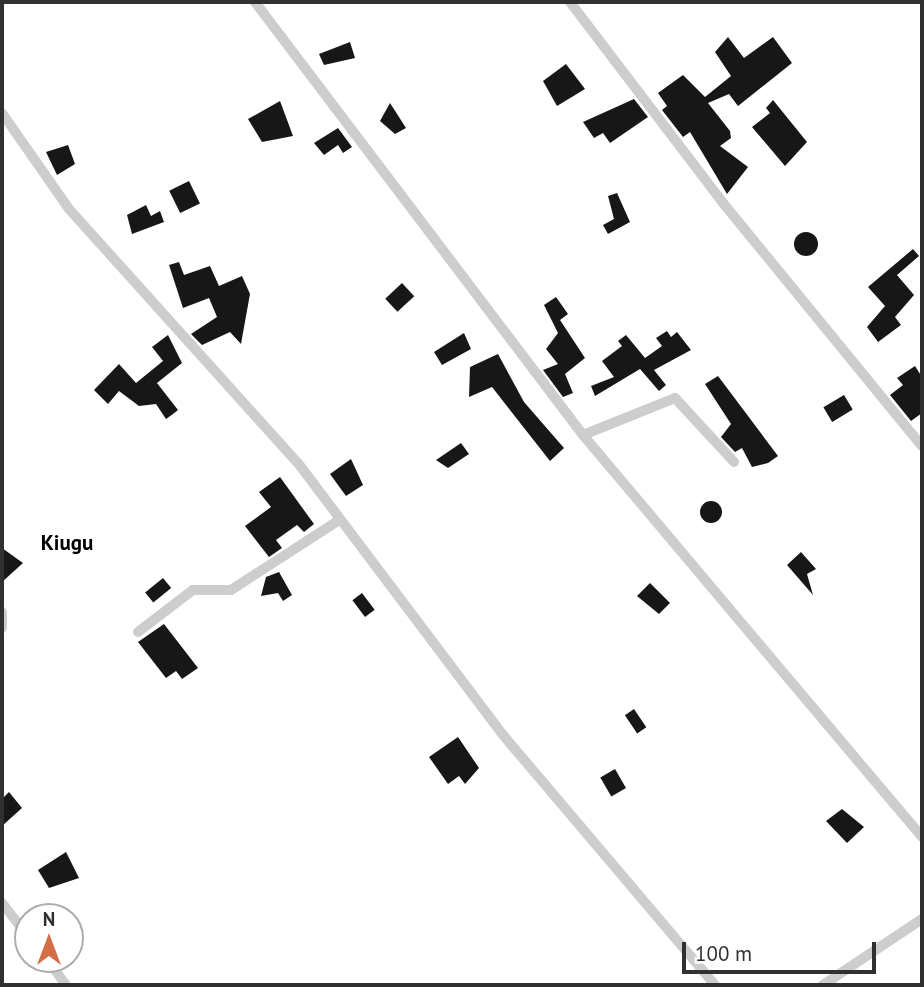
<!DOCTYPE html>
<html>
<head>
<meta charset="utf-8">
<style>
  body { margin:0 }
  #map { position:relative; width:924px; height:987px; overflow:hidden; background:#fff; font-family:"PT Sans",sans-serif }
  div>[style] { position:absolute }
  [style*='--x'] { left:calc(var(--x)*1px); top:calc(var(--y)*1px); width:calc(var(--w)*1px); rotate:calc(var(--a)*1deg) }
  .building>* { inset:0; background:#171717; transform-origin:0 0 }
  .round { border-radius:50% }
  .street>* { height:10px; margin:-5px; padding:0 5px; transform-origin:5px; border-radius:5px; background:#cdcdcd }
  span { translate:-50% -50%; white-space:nowrap; text-align:center; line-height:1.15; -webkit-text-stroke:7px #fff; paint-order:stroke }
  .quarter-label { font-size:21px; color:#000; font-weight:700 }
  .frame { position:absolute; inset:0; border:4px solid #303030; pointer-events:none }
  .north { position:absolute; left:14px; top:903px; width:70px; height:70px; box-sizing:border-box; background:#fff; border:2px solid #acacac; border-radius:50%; rotate:0deg; font-size:19px; font-weight:700; line-height:28px; text-align:center; color:#303030 }
  .north::after { content:''; display:block; margin:auto; width:24px; height:32px; background:#d46e46; clip-path:polygon(50% 0,100% 100%,50% 72%,0 100%) }
  .scale { position:absolute; left:682px; top:942px; width:194px; height:32px; box-sizing:border-box; border:4px solid #303030; border-top:0; padding-left:9px; font-size:21px; line-height:24px; white-space:nowrap; color:#303030; -webkit-text-stroke:5px #fff; paint-order:stroke }
</style>
</head>
<body>
<div id="map">
  <div class="building">
    <div style="clip-path:polygon(728px 37px,744px 58px,773px 37px,792px 63px,738px 106px,729px 94px,708px 103px,730px 131px,731px 138px,720px 146px,748px 167px,727px 194px,690px 132px,683px 137px,662px 110px,667px 106px,658px 93px,683px 75px,705px 97px,731px 76px,715px 52px)"></div>
    <div style="clip-path:polygon(350px 42px,355px 58px,324px 65px,319px 54px)"></div>
    <div style="clip-path:polygon(566px 64px,585px 89px,557px 106px,543px 81px)"></div>
    <div style="clip-path:polygon(634px 99px,648px 117px,610px 143px,603px 133px,594px 138px,583px 122px)"></div>
    <div style="clip-path:polygon(773px 100px,807px 142px,785px 166px,752px 127px,770px 113px,766px 108px)"></div>
    <div style="clip-path:polygon(280px 101px,293px 136px,262px 142px,248px 119px)"></div>
    <div style="clip-path:polygon(390px 103px,406px 128px,395px 134px,380px 121px)"></div>
    <div style="clip-path:polygon(338px 128px,352px 147px,343px 153px,338px 145px,324px 155px,314px 143px)"></div>
    <div style="clip-path:polygon(68px 145px,75px 164px,57px 175px,46px 152px)"></div>
    <div style="left:189px;top:181px;width:25px;height:22px;rotate:64deg"></div>
    <div style="clip-path:polygon(617px 193px,630px 222px,608px 234px,603px 225px,614px 219px,608px 196px)"></div>
    <div style="clip-path:polygon(146px 205px,151px 216px,160px 211px,164px 222px,132px 234px,127px 215px)"></div>
    <div class="round" style="left:794px;top:232px;width:24px;height:24px"></div>
    <div style="clip-path:polygon(913px 249px,919px 256px,897px 275px,914px 295px,895px 317px,901px 325px,878px 342px,867px 327px,885px 306px,868px 287px)"></div>
    <div style="clip-path:polygon(179px 262px,184px 275px,210px 266px,219px 286px,242px 276px,250px 294px,241px 344px,230px 332px,202px 345px,191px 334px,217px 317px,209px 298px,183px 308px,169px 265px)"></div>
    <div style="left:402px;top:283px;width:18px;height:23px;rotate:47deg"></div>
    <div style="clip-path:polygon(556px 297px,568px 314px,560px 320px,585px 358px,565px 374px,573px 393px,563px 397px,543px 370px,558px 364px,546px 349px,558px 333px,544px 305px)"></div>
    <div style="clip-path:polygon(667px 331px,671px 337px,677px 332px,691px 350px,654px 370px,666px 385px,659px 391px,640px 369px,595px 396px,591px 386px,614px 377px,602px 361px,622px 346px,618px 341px,626px 335px,645px 358px,662px 346px,656px 338px)"></div>
    <div style="clip-path:polygon(464px 333px,471px 349px,442px 365px,434px 352px)"></div>
    <div style="clip-path:polygon(168px 335px,182px 363px,157px 383px,178px 410px,173px 414px,166px 419px,156px 404px,139px 406px,119px 391px,108px 404px,94px 390px,119px 364px,136px 383px,163px 361px,152px 347px)"></div>
    <div style="clip-path:polygon(498px 354px,524px 402px,564px 448px,550px 461px,492px 387px,469px 397px,470px 367px)"></div>
    <div style="clip-path:polygon(915px 366px,922px 377px,922px 413px,911px 421px,890px 395px,903px 385px,897px 378px)"></div>
    <div style="clip-path:polygon(718px 376px,778px 456px,768px 463px,752px 467px,742px 448px,735px 452px,721px 437px,731px 424px,705px 384px)"></div>
    <div style="left:844px;top:395px;width:17px;height:24px;rotate:59deg"></div>
    <div style="clip-path:polygon(461px 443px,469px 454px,448px 468px,436px 460px)"></div>
    <div style="clip-path:polygon(351px 459px,363px 485px,346px 496px,330px 474px)"></div>
    <div style="clip-path:polygon(280px 477px,314px 524px,304px 532px,297px 525px,276px 540px,282px 548px,269px 557px,245px 526px,271px 507px,259px 492px)"></div>
    <div class="round" style="left:700px;top:501px;width:22px;height:22px"></div>
    <div style="clip-path:polygon(2px 548px,23px 563px,2px 582px)"></div>
    <div style="clip-path:polygon(801px 552px,816px 569px,807px 574px,813px 595px,787px 565px)"></div>
    <div style="clip-path:polygon(279px 572px,292px 595px,283px 601px,278px 593px,261px 596px,266px 577px)"></div>
    <div style="left:163px;top:578px;width:13px;height:23px;rotate:51deg"></div>
    <div style="clip-path:polygon(650px 583px,670px 603px,659px 614px,637px 596px)"></div>
    <div style="left:362px;top:593px;width:21px;height:12px;rotate:53deg"></div>
    <div style="clip-path:polygon(164px 624px,198px 668px,182px 679px,176px 671px,166px 678px,138px 642px)"></div>
    <div style="left:634px;top:709px;width:22px;height:11px;rotate:56deg"></div>
    <div style="clip-path:polygon(458px 737px,479px 768px,465px 784px,459px 776px,448px 784px,429px 757px)"></div>
    <div style="left:615px;top:769px;width:22px;height:17px;rotate:60deg"></div>
    <div style="clip-path:polygon(9px 792px,22px 808px,2px 826px,2px 799px)"></div>
    <div style="clip-path:polygon(842px 809px,864px 827px,847px 843px,826px 821px)"></div>
    <div style="clip-path:polygon(66px 852px,79px 878px,49px 888px,38px 870px)"></div>
  </div>
  <div class="street">
    <div style="--x:255;--y:2;--w:543;--a:52.86"></div>
    <div style="--x:583;--y:435;--w:526;--a:49.86"></div>
    <div style="--x:570;--y:2;--w:253;--a:52.7"></div>
    <div style="--x:723;--y:203;--w:314;--a:50.7"></div>
    <div style="--x:2;--y:113;--w:117;--a:55.1"></div>
    <div style="--x:69;--y:209;--w:342;--a:48"></div>
    <div style="--x:298;--y:463;--w:341;--a:53"></div>
    <div style="--x:503;--y:735;--w:328;--a:49.7"></div>
    <div style="--x:583;--y:435;--w:99;--a:-21.9"></div>
    <div style="--x:675;--y:398;--w:87;--a:47.3"></div>
    <div style="--x:2;--y:612;--w:16;--a:90"></div>
    <div style="--x:138;--y:632;--w:69;--a:-37.4"></div>
    <div style="--x:193;--y:590;--w:38;--a:0"></div>
    <div style="--x:231;--y:590;--w:129;--a:-32.9"></div>
    <div style="--x:2;--y:903;--w:42;--a:51.8"></div>
    <div style="--x:47;--y:959;--w:32;--a:54"></div>
    <div style="--x:823;--y:985;--w:119;--a:-33.7"></div>
  </div>
  <div class="quarter-label">
    <span style="left:67px;top:543px">Kiugu</span>
  </div>
  <div class="frame"></div>
  <div class="north">N</div>
  <div class="scale">100 m</div>
</div>
</body>
</html>
